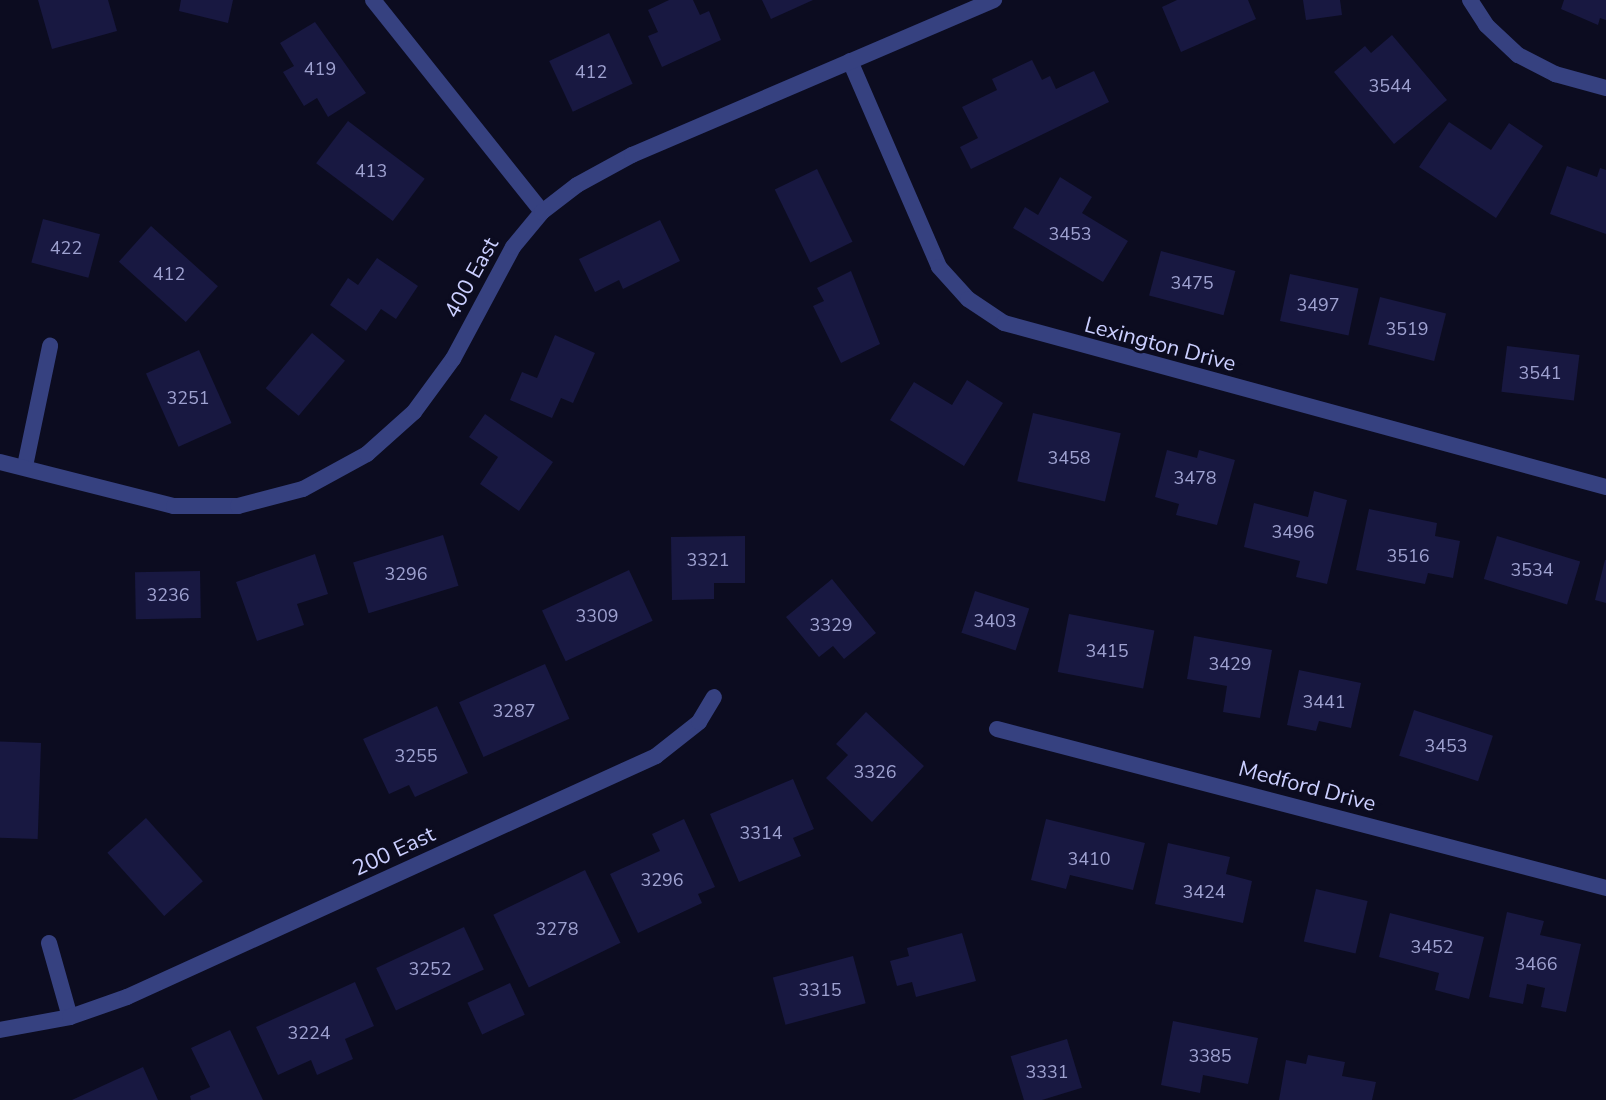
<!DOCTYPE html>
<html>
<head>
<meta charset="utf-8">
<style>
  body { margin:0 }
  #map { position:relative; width:1606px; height:1100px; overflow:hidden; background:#0c0c20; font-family:"Nunito Sans",sans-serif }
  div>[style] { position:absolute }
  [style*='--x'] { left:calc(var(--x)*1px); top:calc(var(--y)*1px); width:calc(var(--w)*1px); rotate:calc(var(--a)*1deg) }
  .building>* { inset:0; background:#181841; transform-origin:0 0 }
  .minor>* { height:16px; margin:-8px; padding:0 8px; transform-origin:8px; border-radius:8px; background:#364180 }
  .tertiary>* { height:16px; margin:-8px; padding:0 8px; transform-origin:8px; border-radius:8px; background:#364180 }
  span { translate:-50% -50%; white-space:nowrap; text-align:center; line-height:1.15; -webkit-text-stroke:6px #0c0c20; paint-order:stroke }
  .number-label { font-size:18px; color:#9ea1d0 }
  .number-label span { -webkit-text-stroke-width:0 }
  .street-label { font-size:22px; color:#cbcfff }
</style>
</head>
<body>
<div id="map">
  <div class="building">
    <div style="clip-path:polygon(38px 0,108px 0,117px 31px,52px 49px)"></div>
    <div style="clip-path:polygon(181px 0,233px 0,228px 23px,179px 11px)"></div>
    <div style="clip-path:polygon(669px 0,693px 0,700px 15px,709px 11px,721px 40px,662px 67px,648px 36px,658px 32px,648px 10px)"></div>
    <div style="clip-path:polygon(762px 0,813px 0,771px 19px)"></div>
    <div style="clip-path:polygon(1177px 0,1248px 0,1256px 19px,1181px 52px,1162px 7px)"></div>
    <div style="clip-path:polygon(1303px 0,1340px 0,1342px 15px,1306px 20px)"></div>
    <div style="clip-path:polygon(1564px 0,1606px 0,1606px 20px,1600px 18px,1598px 25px,1561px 9px)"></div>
    <div style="clip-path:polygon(315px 22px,366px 93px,328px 117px,317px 98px,304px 106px,283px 72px,294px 66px,280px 43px)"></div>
    <div style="left:609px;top:33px;width:56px;height:66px;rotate:65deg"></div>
    <div style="clip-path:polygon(1392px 35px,1447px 100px,1394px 144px,1334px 72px,1365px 46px,1371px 53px)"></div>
    <div style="clip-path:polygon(1032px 60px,1042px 80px,1050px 76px,1056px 89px,1094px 71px,1109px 102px,971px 169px,960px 147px,978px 138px,962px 107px,997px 90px,992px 79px)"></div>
    <div style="left:348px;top:121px;width:96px;height:53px;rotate:37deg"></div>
    <div style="clip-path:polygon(1449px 122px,1491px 150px,1509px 123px,1543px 146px,1496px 218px,1419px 167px)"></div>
    <div style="clip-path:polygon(1567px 166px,1597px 177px,1600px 168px,1606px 170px,1606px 234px,1550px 214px)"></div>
    <div style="left:817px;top:169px;width:81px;height:47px;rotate:64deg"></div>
    <div style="clip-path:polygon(1060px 177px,1092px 197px,1082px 213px,1128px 241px,1103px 282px,1013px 228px,1025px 207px,1038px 215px)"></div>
    <div style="left:43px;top:219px;width:59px;height:45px;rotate:15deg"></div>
    <div style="clip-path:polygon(660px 220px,680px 261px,623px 289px,619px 280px,595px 292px,579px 259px)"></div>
    <div style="left:151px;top:226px;width:90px;height:48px;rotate:42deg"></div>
    <div style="left:1161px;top:251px;width:77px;height:46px;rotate:15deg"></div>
    <div style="clip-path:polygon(377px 258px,418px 286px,396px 319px,381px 309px,366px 331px,330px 305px,348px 278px,358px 285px)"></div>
    <div style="clip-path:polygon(851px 271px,880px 344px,841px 363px,813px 306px,824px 301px,817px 288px)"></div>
    <div style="left:1290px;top:274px;width:70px;height:48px;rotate:12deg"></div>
    <div style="left:1380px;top:297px;width:68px;height:49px;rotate:14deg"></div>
    <div style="left:312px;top:333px;width:43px;height:72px;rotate:40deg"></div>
    <div style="clip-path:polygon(555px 335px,595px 353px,573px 403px,561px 398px,552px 418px,510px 400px,522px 372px,537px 378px)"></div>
    <div style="left:1507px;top:346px;width:73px;height:46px;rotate:7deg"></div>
    <div style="left:199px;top:350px;width:80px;height:58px;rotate:66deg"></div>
    <div style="clip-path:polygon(967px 380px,1003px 403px,964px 466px,890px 420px,914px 382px,952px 405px)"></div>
    <div style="left:1033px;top:413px;width:90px;height:70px;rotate:13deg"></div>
    <div style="clip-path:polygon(485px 414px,553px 462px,519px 511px,480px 484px,498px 457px,469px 437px)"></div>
    <div style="clip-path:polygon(1167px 450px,1197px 458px,1199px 450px,1235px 460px,1217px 525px,1176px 515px,1179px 504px,1155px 497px)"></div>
    <div style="clip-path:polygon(1314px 491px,1347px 500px,1327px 584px,1296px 577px,1300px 561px,1244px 547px,1254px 503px,1308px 517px)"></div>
    <div style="clip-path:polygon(1369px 509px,1437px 523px,1435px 536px,1460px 541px,1453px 578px,1428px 573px,1425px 584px,1356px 570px)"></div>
    <div style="left:443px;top:535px;width:53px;height:94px;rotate:73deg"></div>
    <div style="clip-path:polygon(745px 536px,745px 583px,714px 583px,714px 599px,672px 600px,671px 537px)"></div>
    <div style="left:1497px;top:536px;width:87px;height:45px;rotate:17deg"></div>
    <div style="clip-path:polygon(315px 554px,328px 594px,297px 604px,304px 625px,257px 641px,236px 582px)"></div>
    <div style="clip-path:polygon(1605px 560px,1606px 560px,1606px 603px,1595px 600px)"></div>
    <div style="left:629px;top:570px;width:56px;height:96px;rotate:65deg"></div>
    <div style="left:200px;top:571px;width:47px;height:65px;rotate:89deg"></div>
    <div style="clip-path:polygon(832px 579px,876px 633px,844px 659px,833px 646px,819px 657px,786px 617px)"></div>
    <div style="left:975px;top:591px;width:57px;height:44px;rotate:18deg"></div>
    <div style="left:1069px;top:614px;width:87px;height:59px;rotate:11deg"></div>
    <div style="clip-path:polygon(1194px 636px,1272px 650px,1260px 718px,1223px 712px,1227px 686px,1187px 679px)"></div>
    <div style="left:545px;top:664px;width:60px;height:94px;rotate:66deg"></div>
    <div style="clip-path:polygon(1299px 670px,1361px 683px,1351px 728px,1319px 721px,1316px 731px,1287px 725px)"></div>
    <div style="clip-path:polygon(437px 706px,468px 773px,415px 797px,409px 785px,389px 794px,363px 739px)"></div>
    <div style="left:1414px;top:710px;width:83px;height:48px;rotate:18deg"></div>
    <div style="clip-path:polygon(866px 712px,924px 766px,872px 822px,826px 778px,848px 755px,836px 744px)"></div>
    <div style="left:41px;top:743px;width:96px;height:41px;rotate:92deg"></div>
    <div style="clip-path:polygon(793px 779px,814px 829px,793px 838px,801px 856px,739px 882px,710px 814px)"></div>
    <div style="left:146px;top:818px;width:85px;height:52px;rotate:48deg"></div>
    <div style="clip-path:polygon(684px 819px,715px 887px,698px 894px,702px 903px,638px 933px,610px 874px,660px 851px,652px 834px)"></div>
    <div style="clip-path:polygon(1046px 819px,1145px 843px,1133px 890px,1070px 875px,1066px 889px,1031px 880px)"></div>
    <div style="clip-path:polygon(1168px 843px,1230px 857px,1226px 874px,1252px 881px,1243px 923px,1155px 904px)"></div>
    <div style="left:585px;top:870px;width:81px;height:102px;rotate:64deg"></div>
    <div style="left:1316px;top:889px;width:53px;height:54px;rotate:13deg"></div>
    <div style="clip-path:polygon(1507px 912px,1544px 921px,1540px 935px,1581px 944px,1566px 1012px,1541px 1007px,1545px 988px,1527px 984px,1523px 1004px,1489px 997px)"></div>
    <div style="clip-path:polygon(1390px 913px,1484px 937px,1469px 999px,1435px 990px,1439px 973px,1379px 957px)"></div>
    <div style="left:464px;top:927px;width:47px;height:97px;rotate:65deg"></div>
    <div style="clip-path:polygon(962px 933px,976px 981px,916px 997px,912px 982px,897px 986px,890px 961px,909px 956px,907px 948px)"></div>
    <div style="left:853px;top:956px;width:49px;height:83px;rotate:75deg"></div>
    <div style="clip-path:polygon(355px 982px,374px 1026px,345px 1039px,353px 1059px,317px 1075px,311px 1060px,278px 1075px,256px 1027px)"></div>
    <div style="left:510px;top:983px;width:35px;height:47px;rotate:65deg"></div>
    <div style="clip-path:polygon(1173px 1021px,1258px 1038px,1248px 1084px,1203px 1075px,1200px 1093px,1161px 1085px)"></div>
    <div style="clip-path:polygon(230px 1030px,263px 1100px,191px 1100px,190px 1096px,210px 1087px,191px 1048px)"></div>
    <div style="left:1067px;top:1039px;width:51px;height:59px;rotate:73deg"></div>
    <div style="clip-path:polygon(1308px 1055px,1345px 1062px,1342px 1076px,1376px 1082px,1372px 1100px,1279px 1100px,1286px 1060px,1306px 1064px)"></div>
    <div style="clip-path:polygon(143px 1067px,158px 1100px,72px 1100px)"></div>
  </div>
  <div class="minor">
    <div style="--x:373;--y:0;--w:271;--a:51.4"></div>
    <div style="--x:1470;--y:0;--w:30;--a:57"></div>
    <div style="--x:1486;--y:25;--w:44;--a:43.2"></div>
    <div style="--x:1518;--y:55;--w:42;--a:27.2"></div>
    <div style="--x:1555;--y:74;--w:53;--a:15.4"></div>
    <div style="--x:850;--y:61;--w:224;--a:66.6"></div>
    <div style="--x:939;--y:267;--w:43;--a:47.8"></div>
    <div style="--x:968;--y:299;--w:43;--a:33.7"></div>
    <div style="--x:1004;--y:323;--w:624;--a:15.24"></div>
    <div style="--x:25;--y:466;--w:123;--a:-78.2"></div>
    <div style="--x:997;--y:729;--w:629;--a:14.63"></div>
    <div style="--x:49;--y:943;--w:77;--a:74.2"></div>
    <div style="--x:0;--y:1030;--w:71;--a:-10.5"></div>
    <div style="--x:70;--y:1017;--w:60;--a:-19.3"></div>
    <div style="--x:127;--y:997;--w:581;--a:-24.49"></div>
    <div style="--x:656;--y:756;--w:55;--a:-38.3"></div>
    <div style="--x:699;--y:722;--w:29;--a:-59"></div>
  </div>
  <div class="tertiary">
    <div style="--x:0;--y:462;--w:179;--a:14.2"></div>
    <div style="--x:174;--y:506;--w:64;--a:0"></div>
    <div style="--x:238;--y:506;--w:67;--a:-14.7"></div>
    <div style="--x:303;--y:489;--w:73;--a:-28.7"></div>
    <div style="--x:367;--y:454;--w:63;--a:-41.8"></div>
    <div style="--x:414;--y:412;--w:66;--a:-53.7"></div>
    <div style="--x:453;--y:359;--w:127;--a:-61.8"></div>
    <div style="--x:513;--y:247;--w:45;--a:-50.4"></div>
    <div style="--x:542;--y:212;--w:44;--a:-37.6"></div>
    <div style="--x:577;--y:185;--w:63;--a:-28.6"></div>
    <div style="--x:632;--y:155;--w:394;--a:-23.2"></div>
  </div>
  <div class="number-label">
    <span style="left:320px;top:69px">419</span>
    <span style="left:591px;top:72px">412</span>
    <span style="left:1390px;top:86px">3544</span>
    <span style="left:371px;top:171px">413</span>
    <span style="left:1070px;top:234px">3453</span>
    <span style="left:66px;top:248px">422</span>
    <span style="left:169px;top:274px">412</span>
    <span style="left:1192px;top:283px">3475</span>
    <span style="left:1318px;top:305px">3497</span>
    <span style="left:1407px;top:329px">3519</span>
    <span style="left:1540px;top:373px">3541</span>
    <span style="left:188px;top:398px">3251</span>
    <span style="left:1069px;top:458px">3458</span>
    <span style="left:1195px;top:478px">3478</span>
    <span style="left:1293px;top:532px">3496</span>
    <span style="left:1408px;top:556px">3516</span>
    <span style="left:708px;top:560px">3321</span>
    <span style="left:1532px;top:570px">3534</span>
    <span style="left:406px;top:574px">3296</span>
    <span style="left:168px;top:595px">3236</span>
    <span style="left:597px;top:616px">3309</span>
    <span style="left:995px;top:621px">3403</span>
    <span style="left:831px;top:625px">3329</span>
    <span style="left:1107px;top:651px">3415</span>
    <span style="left:1230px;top:664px">3429</span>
    <span style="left:1324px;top:702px">3441</span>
    <span style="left:514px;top:711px">3287</span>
    <span style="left:1446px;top:746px">3453</span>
    <span style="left:416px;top:756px">3255</span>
    <span style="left:875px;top:772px">3326</span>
    <span style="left:761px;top:833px">3314</span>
    <span style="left:1089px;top:859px">3410</span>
    <span style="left:662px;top:880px">3296</span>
    <span style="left:1204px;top:892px">3424</span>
    <span style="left:557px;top:929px">3278</span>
    <span style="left:1432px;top:947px">3452</span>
    <span style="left:1536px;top:964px">3466</span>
    <span style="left:430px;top:969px">3252</span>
    <span style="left:820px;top:990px">3315</span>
    <span style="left:309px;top:1033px">3224</span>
    <span style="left:1210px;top:1056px">3385</span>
    <span style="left:1047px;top:1072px">3331</span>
  </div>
  <div class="street-label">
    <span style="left:472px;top:278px;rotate:-61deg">400 East</span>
    <span style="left:1160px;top:345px;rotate:15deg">Lexington Drive</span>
    <span style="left:1307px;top:787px;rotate:15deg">Medford Drive</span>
    <span style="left:394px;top:852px;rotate:-25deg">200 East</span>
  </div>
</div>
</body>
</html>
